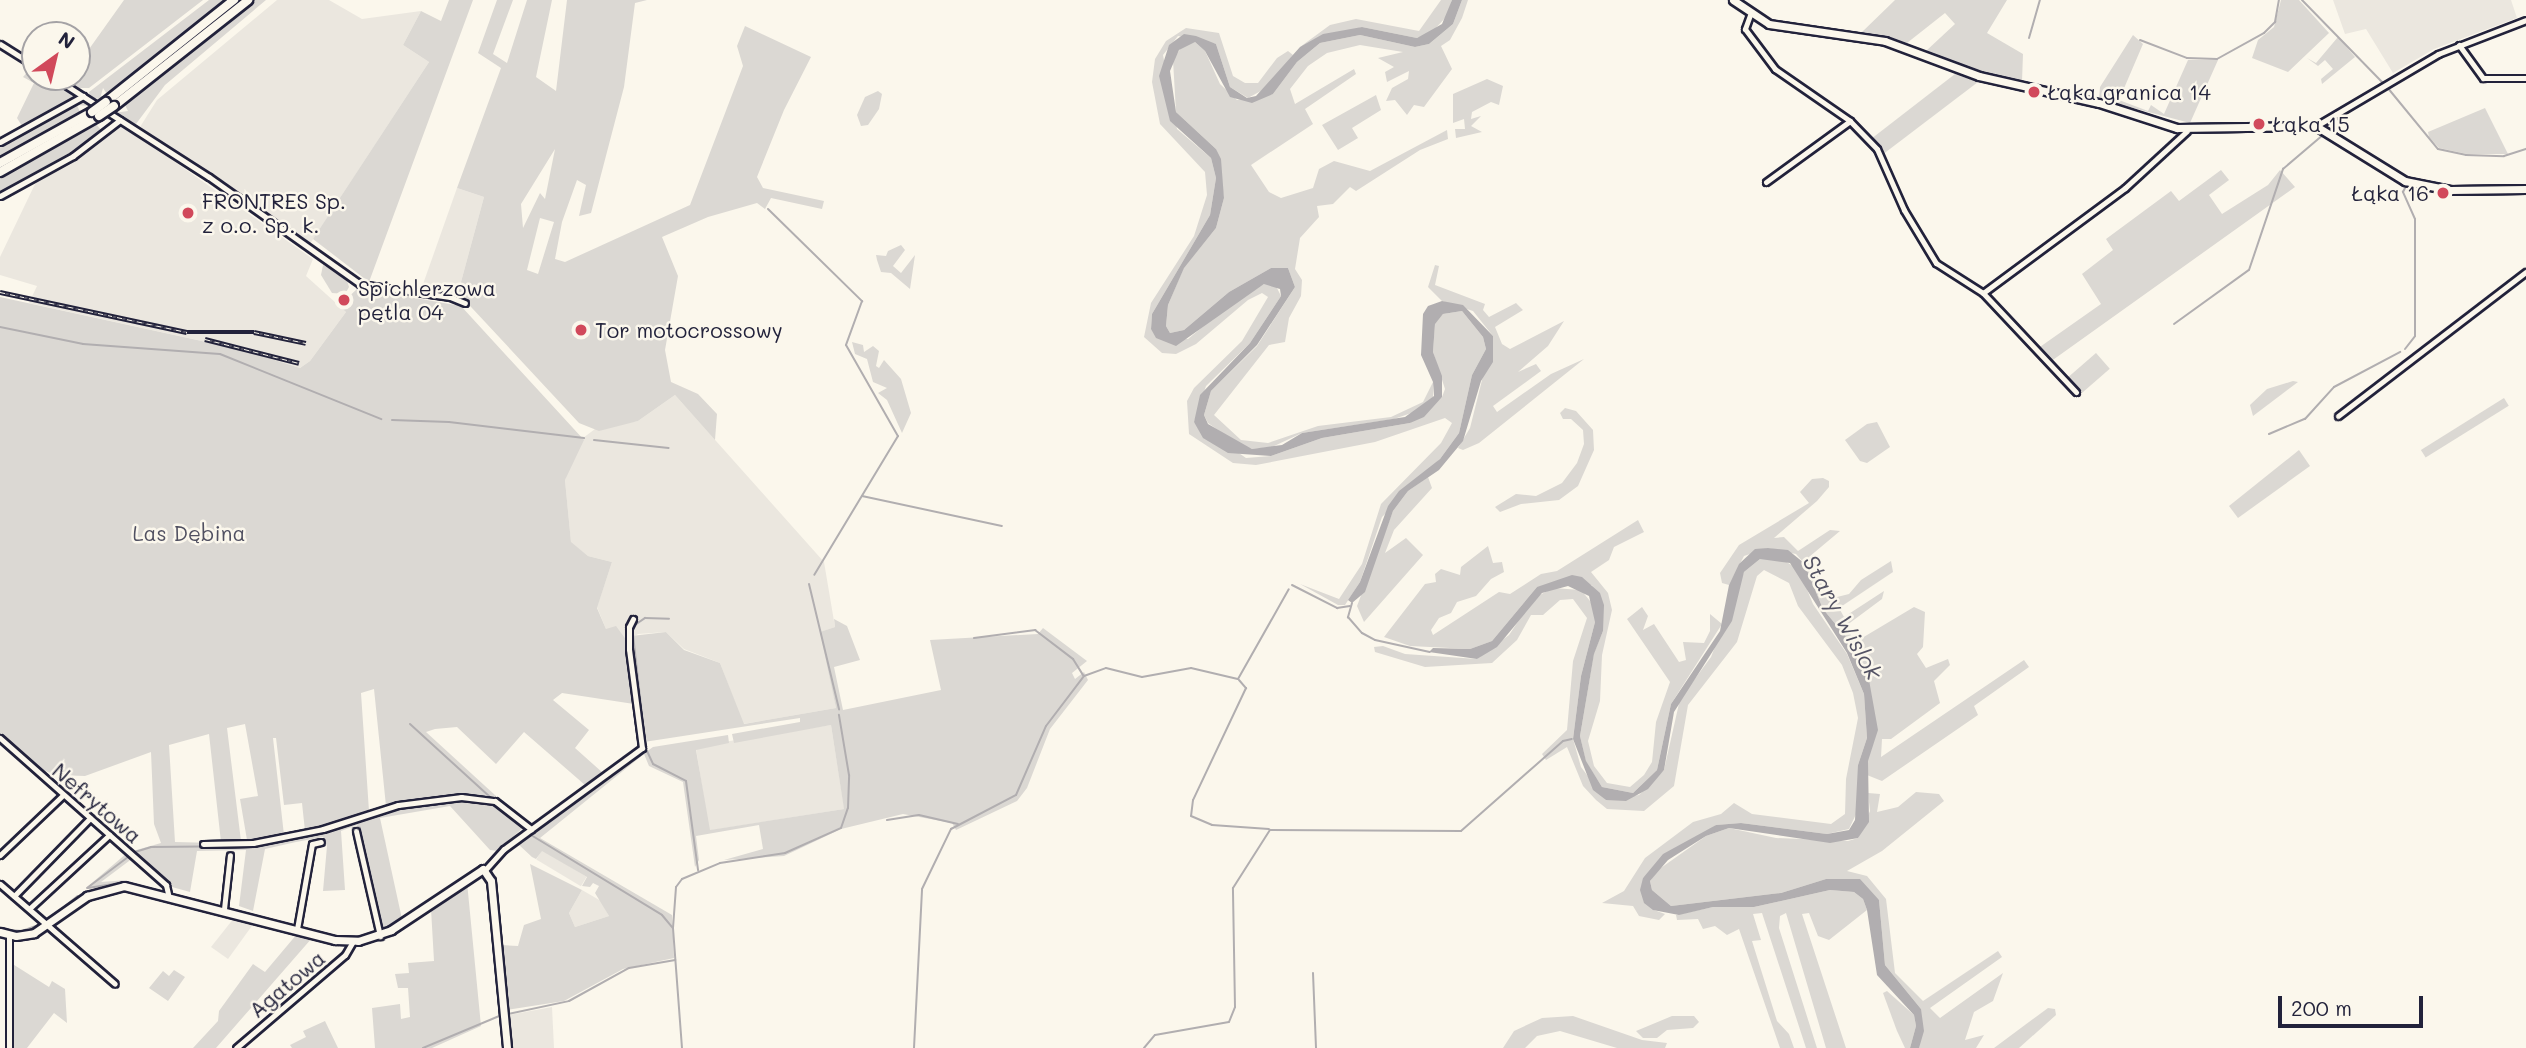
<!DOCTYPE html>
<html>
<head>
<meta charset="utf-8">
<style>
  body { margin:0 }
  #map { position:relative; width:2526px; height:1048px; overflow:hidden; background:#fbf7ec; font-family:Mali,sans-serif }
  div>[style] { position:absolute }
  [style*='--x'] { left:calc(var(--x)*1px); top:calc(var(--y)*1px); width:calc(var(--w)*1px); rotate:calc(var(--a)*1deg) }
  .built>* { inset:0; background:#ebe7df; transform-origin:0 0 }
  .green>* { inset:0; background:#dbd8d3; transform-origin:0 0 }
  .water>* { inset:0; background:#b1aeb0 }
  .stream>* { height:2px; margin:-1px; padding:0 1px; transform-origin:1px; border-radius:1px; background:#b1aeb0 }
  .roads { filter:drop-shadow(2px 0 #22223b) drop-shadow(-2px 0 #22223b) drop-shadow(0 2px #22223b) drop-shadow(0 -2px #22223b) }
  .street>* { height:5px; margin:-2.5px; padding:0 2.5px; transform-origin:2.5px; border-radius:2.5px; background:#fbf7ec }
  .secondary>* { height:7px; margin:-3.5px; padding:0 3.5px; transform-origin:3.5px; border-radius:3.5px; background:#fbf7ec }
  .primary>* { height:8px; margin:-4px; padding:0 4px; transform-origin:4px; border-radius:4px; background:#fbf7ec }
  .rail>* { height:4.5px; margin-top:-2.25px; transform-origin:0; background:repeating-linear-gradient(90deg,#fbf7ec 0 5px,#22223b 0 10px); box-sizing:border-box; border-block:2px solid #22223b }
  .bridges { filter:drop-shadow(2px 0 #22223b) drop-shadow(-2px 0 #22223b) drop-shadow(0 2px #22223b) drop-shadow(0 -2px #22223b) }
  .primary-bridge>* { height:8px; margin:-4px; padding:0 4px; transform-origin:4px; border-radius:4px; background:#fbf7ec }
  .dots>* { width:19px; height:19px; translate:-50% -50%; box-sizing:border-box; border:4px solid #fbf7ec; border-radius:50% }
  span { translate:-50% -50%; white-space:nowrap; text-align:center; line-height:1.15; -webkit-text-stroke:5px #fbf7ec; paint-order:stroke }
  .poi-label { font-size:21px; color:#22223b }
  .left { translate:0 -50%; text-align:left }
  .right { translate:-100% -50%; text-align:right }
  .park-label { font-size:21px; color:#505061 }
  .street-label { font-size:21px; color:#22223b }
  .water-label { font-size:23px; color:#545364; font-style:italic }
  .north { position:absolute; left:21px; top:21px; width:70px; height:70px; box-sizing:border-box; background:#fbf7ec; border:2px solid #a4a2a5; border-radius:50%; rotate:34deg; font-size:19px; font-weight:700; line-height:28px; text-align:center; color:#22223b }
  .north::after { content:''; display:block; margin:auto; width:24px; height:32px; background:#d1495b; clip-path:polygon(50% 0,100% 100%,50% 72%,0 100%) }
  .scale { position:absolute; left:2278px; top:996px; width:145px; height:32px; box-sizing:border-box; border:4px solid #22223b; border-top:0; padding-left:9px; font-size:21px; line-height:24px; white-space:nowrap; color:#22223b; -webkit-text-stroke:5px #fbf7ec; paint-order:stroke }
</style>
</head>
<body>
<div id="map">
  <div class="built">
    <div style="clip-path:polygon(277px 0,329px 0,362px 19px,421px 11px,403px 45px,429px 62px,310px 244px,140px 127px,157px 100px)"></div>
    <div style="clip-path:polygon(2333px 0,2511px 0,2517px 18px,2434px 49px,2393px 73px,2366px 29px,2345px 34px)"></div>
    <div style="clip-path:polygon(121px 124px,313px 259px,306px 276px,346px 312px,310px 361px,300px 368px,243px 350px,29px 303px,37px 286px,0 275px,0 257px,36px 182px,70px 165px)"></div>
    <div style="clip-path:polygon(457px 188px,484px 197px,458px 293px,422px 287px)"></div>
    <div style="clip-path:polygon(675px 395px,824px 562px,835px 627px,821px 632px,836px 708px,743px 724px,720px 663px,684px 649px,666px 632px,638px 634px,625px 642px,606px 629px,597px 607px,612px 562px,588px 556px,571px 543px,565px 480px,568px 467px,583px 438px,595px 429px,638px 421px)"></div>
    <div style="left:831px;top:725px;width:85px;height:137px;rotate:81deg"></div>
    <div style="left:542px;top:850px;width:52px;height:11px;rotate:31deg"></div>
    <div style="clip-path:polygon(582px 890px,601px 901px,609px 916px,575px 927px,569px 913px)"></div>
    <div style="clip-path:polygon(234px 918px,254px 923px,228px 959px,211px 947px)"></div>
    <div style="clip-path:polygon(552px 1007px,554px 1048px,513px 1048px,509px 1015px)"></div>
  </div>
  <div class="green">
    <div style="clip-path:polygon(124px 0,203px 0,89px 88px,76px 88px,58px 77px,77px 77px,77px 66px)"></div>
    <div style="clip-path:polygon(209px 0,224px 0,129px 78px,107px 94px,103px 88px,100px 99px,90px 97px,89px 92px)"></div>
    <div style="clip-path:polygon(252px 0,266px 0,165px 85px,136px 124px,114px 113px,128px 111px,125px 105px)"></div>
    <div style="clip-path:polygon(449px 0,473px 0,369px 282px,313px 239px,429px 62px,403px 45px,421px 11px,441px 21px)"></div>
    <div style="clip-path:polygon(evenodd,497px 0,513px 0,493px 54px,507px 63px,527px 0,552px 0,536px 77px,556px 91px,567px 0,647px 0,635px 3px,624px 87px,591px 213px,579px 216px,586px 185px,577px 180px,562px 222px,555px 259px,565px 262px,690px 205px,743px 66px,737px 46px,745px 26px,811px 57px,784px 110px,757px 177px,763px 188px,824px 201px,822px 209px,771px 198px,765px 209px,757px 203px,708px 217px,662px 237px,678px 276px,665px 350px,671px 382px,698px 394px,717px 414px,715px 440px,675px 395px,638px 421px,599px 431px,579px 423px,458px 293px,484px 197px,457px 188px,501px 68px,478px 53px,497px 0,555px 149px,545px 199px,540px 193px,523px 228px,521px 204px,555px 149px,497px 0,540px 218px,554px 222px,538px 274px,527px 270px,540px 218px)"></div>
    <div style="clip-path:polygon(1441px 0,1452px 0,1447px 16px,1432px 32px,1417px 38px,1362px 27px,1300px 47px,1330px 25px,1356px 19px,1419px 31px)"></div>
    <div style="clip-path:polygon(1462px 0,1468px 0,1462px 18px,1450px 40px,1441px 46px,1452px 69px,1424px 107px,1414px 105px,1407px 115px,1395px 100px,1386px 101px,1392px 88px,1408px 79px,1409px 71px,1387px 82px,1385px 72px,1394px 67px,1378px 58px,1403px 52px,1360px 45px,1327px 53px,1308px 66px,1290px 89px,1295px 104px,1354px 69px,1356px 74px,1305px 109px,1313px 124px,1251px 165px,1269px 192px,1281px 198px,1313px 188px,1319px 169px,1334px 161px,1370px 171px,1447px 130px,1448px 139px,1420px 150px,1356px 191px,1350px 187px,1333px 204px,1317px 206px,1319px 217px,1300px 238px,1295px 269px,1302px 280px,1301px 296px,1289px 318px,1285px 342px,1269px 345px,1214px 415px,1241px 440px,1268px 443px,1318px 426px,1391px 417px,1423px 402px,1433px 382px,1433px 397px,1417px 411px,1394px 419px,1302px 433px,1272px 447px,1252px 449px,1235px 442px,1208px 423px,1204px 415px,1211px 391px,1257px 346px,1295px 287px,1288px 268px,1271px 268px,1229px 292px,1184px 330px,1170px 333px,1166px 326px,1168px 305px,1184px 267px,1216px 228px,1224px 198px,1216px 149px,1176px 112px,1173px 60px,1184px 43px,1195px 42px,1205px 51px,1220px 84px,1237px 100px,1273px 94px,1297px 62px,1320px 43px,1360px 35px,1415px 47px,1429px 44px,1453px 24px)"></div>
    <div style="clip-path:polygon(1895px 0,2007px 0,1987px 33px,2023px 54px,2022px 81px,1977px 71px,1926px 51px,1955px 24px,1945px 13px,1907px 43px,1861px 33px)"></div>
    <div style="clip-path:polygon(2281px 0,2299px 0,2329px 33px,2288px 72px,2252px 58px,2258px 40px,2274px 27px)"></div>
    <div style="clip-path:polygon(1186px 28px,1219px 33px,1233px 76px,1245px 83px,1258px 83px,1277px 58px,1288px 51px,1293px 55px,1268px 87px,1248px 98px,1230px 87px,1216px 44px,1178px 36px,1163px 55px,1177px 129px,1211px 158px,1216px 178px,1210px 215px,1152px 314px,1151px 329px,1188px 339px,1224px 309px,1264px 284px,1275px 284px,1281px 296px,1250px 343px,1206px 386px,1194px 422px,1246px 458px,1271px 456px,1322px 438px,1410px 423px,1442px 397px,1445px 389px,1433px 352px,1435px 323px,1443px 314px,1462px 311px,1483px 337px,1486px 349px,1472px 375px,1459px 433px,1440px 459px,1382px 517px,1360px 582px,1345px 605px,1338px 605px,1300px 584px,1339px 599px,1362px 564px,1381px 504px,1441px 443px,1452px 423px,1445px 418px,1375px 442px,1256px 465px,1233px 463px,1189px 434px,1187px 401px,1194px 388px,1242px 341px,1268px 297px,1262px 293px,1248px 300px,1196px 344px,1176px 354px,1162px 353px,1144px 337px,1151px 303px,1194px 236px,1207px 195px,1205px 172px,1160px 124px,1152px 82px,1155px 59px,1166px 41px)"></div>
    <div style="clip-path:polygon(2133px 35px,2143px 44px,2119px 100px,2148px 111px,2151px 105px,2164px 114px,2188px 60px,2218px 60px,2190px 123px,2099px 99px,2100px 87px)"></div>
    <div style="clip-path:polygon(2338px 37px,2355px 57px,2322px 84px,2321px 79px,2333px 69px,2325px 60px,2318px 66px,2307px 58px,2316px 63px)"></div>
    <div style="clip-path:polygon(30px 69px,35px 77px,44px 77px,77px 97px,10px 135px,22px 126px,17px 118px,34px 83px,23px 77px)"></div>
    <div style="clip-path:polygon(1955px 74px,1978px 82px,1882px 155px,1871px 139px)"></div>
    <div style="clip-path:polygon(1487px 79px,1503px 86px,1499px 105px,1491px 102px,1472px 112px,1471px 119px,1481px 116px,1471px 126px,1482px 132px,1456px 138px,1455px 129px,1465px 129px,1464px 119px,1453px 123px,1453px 94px)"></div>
    <div style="clip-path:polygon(878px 91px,882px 94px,879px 109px,868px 125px,861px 126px,857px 115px,865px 97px)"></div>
    <div style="clip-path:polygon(1376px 95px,1381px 110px,1352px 128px,1358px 138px,1338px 150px,1322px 125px)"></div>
    <div style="clip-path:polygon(82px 101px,90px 106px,77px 105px,80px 112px,0 158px,0 144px)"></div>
    <div style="clip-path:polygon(2485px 108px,2508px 154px,2467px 154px,2439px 148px,2429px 137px,2428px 132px)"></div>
    <div style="clip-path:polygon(96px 124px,102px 131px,80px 147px,0 192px,0 178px)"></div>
    <div style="clip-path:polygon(2221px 170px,2229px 180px,2209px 195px,2222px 214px,2268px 185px,2280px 170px,2295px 187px,2050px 362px,2037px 349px,2101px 304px,2082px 274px,2113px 250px,2106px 239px,2171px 191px,2179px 201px)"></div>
    <div style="clip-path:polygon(901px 245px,905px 250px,893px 266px,901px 273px,915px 255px,910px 289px,891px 273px,881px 272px,877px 260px,876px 255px,886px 256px,888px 251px)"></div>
    <div style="clip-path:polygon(323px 265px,346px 277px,349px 287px,345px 294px,332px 293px,321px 275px)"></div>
    <div style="clip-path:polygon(1435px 265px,1439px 266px,1435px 285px,1485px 304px,1483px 310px,1489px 317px,1516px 303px,1523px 310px,1495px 327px,1502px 344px,1510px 349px,1564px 321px,1548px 346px,1518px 372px,1536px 364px,1541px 371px,1493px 406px,1497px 412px,1551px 374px,1584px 359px,1479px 443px,1463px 450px,1458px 448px,1470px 428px,1493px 336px,1473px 311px,1442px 301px,1428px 287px)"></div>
    <div style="clip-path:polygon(358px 288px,461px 306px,584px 440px,565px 480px,571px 542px,588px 556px,612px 562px,597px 608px,606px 629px,616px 626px,627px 641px,634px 704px,562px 693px,553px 700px,589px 730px,575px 748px,603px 773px,585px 785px,524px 732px,496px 764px,457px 727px,435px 729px,426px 732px,496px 796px,453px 794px,386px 806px,374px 689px,361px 693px,369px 811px,305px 831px,302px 803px,284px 805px,276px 738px,273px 738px,284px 835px,253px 841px,247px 840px,240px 799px,258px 796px,245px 724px,227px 728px,241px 841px,221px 842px,209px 734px,169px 745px,175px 842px,258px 844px,320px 831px,403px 805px,454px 799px,491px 801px,525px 826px,497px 851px,490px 850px,450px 806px,380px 818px,402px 919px,381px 931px,357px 825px,341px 831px,345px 890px,323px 891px,327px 846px,323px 837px,296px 842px,265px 849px,253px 911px,239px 906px,246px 850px,197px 851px,190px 892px,172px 887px,133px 851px,161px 843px,154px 824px,151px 752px,85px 776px,55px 775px,43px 770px,0 733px,0 297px,243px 350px,300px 368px,310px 361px,346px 312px,339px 306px)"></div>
    <div style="clip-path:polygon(852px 342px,863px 345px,864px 352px,873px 346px,879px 351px,876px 366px,879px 368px,884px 360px,901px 379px,911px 413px,902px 433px,887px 400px,878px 393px,887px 388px,873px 382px,867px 359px,855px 354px)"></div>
    <div style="left:2096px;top:353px;width:21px;height:40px;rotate:49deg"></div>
    <div style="clip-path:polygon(2293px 381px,2298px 382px,2253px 416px,2250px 405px,2267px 389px)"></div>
    <div style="left:2504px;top:398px;width:9px;height:98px;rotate:58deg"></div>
    <div style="clip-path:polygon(1565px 408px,1576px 411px,1593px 430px,1594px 450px,1578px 486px,1559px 500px,1521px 504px,1500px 512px,1495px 507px,1516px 494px,1536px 496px,1562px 483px,1577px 463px,1584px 444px,1583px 430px,1571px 419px,1563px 419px,1560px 413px)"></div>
    <div style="clip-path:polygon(1877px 422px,1890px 447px,1867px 463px,1860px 461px,1845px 440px,1867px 424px)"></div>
    <div style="clip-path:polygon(2299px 450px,2310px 466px,2238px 518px,2229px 506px)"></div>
    <div style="clip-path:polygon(1428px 477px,1432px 488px,1394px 530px,1385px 553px,1406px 538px,1423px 555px,1364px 622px,1357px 606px,1393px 511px,1408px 491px)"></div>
    <div style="clip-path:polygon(1823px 478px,1829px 481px,1829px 487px,1817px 501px,1774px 538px,1784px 537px,1798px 551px,1830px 530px,1840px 531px,1809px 557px,1829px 599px,1849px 594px,1861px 580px,1891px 561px,1893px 572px,1839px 608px,1844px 617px,1884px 591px,1882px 599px,1847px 625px,1851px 635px,1857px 641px,1914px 607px,1925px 612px,1923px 647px,1917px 654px,1926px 668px,1948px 659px,1950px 665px,1934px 681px,1940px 703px,1891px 739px,1882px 739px,1881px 757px,2024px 660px,2029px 667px,1974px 706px,1978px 715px,1882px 781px,1867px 775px,1869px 680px,1851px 643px,1823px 609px,1804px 563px,1796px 554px,1768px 548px,1744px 556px,1729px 585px,1722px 583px,1720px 573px,1739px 545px,1809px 503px,1800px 492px,1812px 479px)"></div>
    <div style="clip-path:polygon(1638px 520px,1644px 532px,1614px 547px,1609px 560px,1591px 572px,1608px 593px,1612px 610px,1602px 655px,1600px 701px,1588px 741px,1594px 766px,1607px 783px,1630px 787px,1644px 775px,1652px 762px,1656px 722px,1670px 682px,1627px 619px,1642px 607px,1648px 616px,1643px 630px,1654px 624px,1679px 662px,1686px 660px,1683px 642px,1704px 643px,1710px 631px,1710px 614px,1722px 624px,1671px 704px,1657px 770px,1633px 793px,1602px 787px,1586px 762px,1580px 736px,1594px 653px,1603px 631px,1592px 585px,1537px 587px,1492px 641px,1470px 649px,1410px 646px,1384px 637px,1425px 584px,1436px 582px,1435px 574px,1441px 569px,1460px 575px,1461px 567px,1488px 546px,1493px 563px,1502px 562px,1504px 572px,1491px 579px,1476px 596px,1457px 602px,1451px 613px,1439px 618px,1431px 630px,1433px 635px,1499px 592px,1510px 594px,1541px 574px,1557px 571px)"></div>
    <div style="clip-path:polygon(1760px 559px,1782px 559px,1799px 570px,1813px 604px,1847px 654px,1864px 694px,1867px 738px,1858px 765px,1858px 810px,1849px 829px,1827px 834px,1741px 823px,1716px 825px,1643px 878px,1654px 910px,1665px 914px,1659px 920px,1639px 916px,1633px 906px,1602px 903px,1624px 891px,1645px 858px,1693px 822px,1721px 814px,1734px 803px,1752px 814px,1831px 824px,1845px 814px,1846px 779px,1858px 718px,1853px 693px,1842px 665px,1798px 606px,1789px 583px,1764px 570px,1757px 576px,1737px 642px,1688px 705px,1674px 786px,1644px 811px,1607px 809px,1596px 800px,1583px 786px,1567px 747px,1546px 760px,1542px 754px,1567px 730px,1573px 661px,1587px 618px,1573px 599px,1560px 600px,1543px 615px,1531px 615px,1517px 640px,1492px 663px,1425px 667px,1375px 652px,1374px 647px,1383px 646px,1405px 654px,1477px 659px,1509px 635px,1534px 598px,1553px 588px,1581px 590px,1595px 607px,1595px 622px,1581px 676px,1573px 739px,1581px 767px,1606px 800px,1639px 795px,1664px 770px,1680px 699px,1711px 657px,1744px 572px)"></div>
    <div style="clip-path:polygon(834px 619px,847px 626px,860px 660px,834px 667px,843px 710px,941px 690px,930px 640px,1038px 634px,1043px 628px,1087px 661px,1072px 673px,1075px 679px,1084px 672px,1088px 680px,1050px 729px,1027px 788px,1017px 801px,956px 830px,952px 823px,903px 814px,841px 829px,784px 856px,724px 860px,763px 849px,759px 825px,696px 836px,699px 860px,695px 867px,683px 782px,649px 766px,644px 754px,540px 838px,672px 915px,674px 958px,623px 969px,564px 1001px,507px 1010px,501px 945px,518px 946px,524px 925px,541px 919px,530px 864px,582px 890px,569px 913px,575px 927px,609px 916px,595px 893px,599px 886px,593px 883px,590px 887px,582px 886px,587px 877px,542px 851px,536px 859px,532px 857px,518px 844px,653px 747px,728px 735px,729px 743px,696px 750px,710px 830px,844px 809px,831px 725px,734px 743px,732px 734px,800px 722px,800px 718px,644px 742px,631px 636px,666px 632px,684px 650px,720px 663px,744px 724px,836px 708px,820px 632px,835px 627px)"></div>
    <div style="clip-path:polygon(1916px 792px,1939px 794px,1944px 801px,1882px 851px,1847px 871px,1867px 876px,1886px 899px,1895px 973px,1923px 1001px,1998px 951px,2002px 957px,1930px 1008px,1940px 1018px,2003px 973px,1993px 1001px,1974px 1012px,1965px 1040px,1984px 1035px,1976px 1048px,1919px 1048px,1921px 1009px,1885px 965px,1879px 900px,1826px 879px,1781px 893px,1671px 906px,1652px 890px,1650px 881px,1658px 870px,1706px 836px,1729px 828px,1776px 838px,1848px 841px,1858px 838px,1870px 811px,1868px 793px,1880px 794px,1877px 812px,1898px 807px)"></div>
    <div style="clip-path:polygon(127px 853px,133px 858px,101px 882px,127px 880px,126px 884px,86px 888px)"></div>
    <div style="clip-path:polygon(467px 882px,481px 1026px,432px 1048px,375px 1048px,372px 1008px,400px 1004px,401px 1019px,410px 1017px,408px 988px,398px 988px,395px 974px,409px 973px,408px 963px,434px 961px,431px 909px)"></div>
    <div style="clip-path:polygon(1830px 890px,1854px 892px,1863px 899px,1867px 910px,1829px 940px,1818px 936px,1809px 913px,1802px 914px,1846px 1048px,1826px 1048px,1786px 913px,1780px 916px,1779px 928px,1817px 1048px,1806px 1048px,1762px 913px,1753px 914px,1761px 940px,1752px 941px,1777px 1021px,1789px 1034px,1794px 1048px,1780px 1048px,1739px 929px,1727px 935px,1715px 926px,1703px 929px,1698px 919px,1677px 920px,1676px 915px,1713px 907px,1754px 907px)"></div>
    <div style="clip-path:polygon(297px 934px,312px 938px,216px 1048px,193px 1048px,218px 1021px,219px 1011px,253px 964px,265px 972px)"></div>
    <div style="clip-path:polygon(11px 963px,49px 987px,52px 981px,65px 989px,67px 1023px,54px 1013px,27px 1048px,11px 1048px)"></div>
    <div style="clip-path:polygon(174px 970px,185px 977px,168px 1001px,149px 988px,163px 971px,169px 976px)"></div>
    <div style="clip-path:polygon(1887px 991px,1914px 1015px,1916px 1026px,1910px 1048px,1905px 1048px,1897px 1031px,1883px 993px)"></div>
    <div style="clip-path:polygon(2048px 1008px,2055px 1009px,2056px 1015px,2019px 1048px,1994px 1048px)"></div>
    <div style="clip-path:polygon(1573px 1016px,1642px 1040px,1667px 1043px,1665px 1048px,1617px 1048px,1560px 1031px,1537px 1036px,1525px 1048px,1503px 1048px,1514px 1031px,1542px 1018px)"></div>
    <div style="clip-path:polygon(1672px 1016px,1694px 1016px,1699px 1022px,1693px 1028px,1667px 1030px,1657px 1038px,1643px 1038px,1636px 1031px)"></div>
    <div style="clip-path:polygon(325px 1021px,338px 1048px,292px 1048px,290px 1045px,306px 1037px,303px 1031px)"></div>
  </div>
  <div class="water">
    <div style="clip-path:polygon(1452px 0,1462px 0,1453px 24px,1429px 44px,1415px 47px,1360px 35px,1320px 43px,1297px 62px,1273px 94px,1252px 103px,1230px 97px,1205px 51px,1195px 42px,1179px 50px,1170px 71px,1176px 112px,1216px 149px,1221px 159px,1224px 198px,1216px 228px,1184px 268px,1168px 305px,1166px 326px,1170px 333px,1184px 330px,1229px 292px,1271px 268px,1288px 268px,1295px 287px,1257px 345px,1211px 391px,1204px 415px,1208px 424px,1252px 449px,1282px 445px,1302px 433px,1405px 417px,1434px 396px,1433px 382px,1421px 355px,1423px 314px,1428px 306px,1442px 301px,1463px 305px,1493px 336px,1493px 362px,1481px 381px,1463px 441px,1439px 470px,1408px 491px,1393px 511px,1365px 592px,1352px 603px,1348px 600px,1360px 582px,1388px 506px,1399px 491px,1440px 459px,1459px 433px,1472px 375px,1486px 349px,1483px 337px,1462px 311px,1443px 314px,1435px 324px,1433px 352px,1442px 376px,1442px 397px,1424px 417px,1410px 423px,1322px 438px,1271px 456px,1228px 453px,1203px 438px,1194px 422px,1200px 395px,1250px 343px,1281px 296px,1280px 289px,1264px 284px,1176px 346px,1156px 338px,1151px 329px,1152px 314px,1210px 215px,1216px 178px,1211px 158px,1170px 121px,1159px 76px,1169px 45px,1184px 34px,1196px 36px,1216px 44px,1230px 87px,1247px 98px,1256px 96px,1300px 47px,1323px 34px,1362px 27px,1417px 38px,1442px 24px)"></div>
    <div style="clip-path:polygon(1768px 548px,1788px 550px,1804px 563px,1823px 609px,1851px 643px,1869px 680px,1878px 730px,1868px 761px,1869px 822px,1858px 838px,1830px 843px,1729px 828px,1706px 836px,1668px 860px,1650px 881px,1652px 890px,1671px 906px,1781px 893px,1826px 879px,1860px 879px,1879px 900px,1885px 965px,1921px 1009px,1924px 1031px,1919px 1048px,1910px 1048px,1916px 1026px,1914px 1015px,1877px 975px,1867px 910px,1863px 899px,1854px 892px,1830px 890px,1754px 907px,1713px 907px,1679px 915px,1653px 910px,1644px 903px,1640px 890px,1643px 878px,1663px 854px,1716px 825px,1741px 823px,1827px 834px,1849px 830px,1855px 820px,1858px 765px,1867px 738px,1864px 694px,1847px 653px,1790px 563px,1760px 559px,1744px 572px,1732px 621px,1674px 712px,1664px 770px,1648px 789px,1626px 801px,1606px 800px,1593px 790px,1573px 739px,1581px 676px,1595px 622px,1589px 596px,1568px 586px,1542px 593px,1497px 647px,1477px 659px,1429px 652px,1433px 648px,1470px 649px,1492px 641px,1537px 587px,1572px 575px,1582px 577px,1600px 593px,1604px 605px,1603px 631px,1594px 654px,1580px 736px,1586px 761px,1602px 787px,1633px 793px,1657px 770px,1671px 704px,1720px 631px,1729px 585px,1739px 564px,1755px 549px)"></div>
  </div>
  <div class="stream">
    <div style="--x:2302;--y:0;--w:116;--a:45.7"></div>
    <div style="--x:2029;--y:38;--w:40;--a:-74"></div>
    <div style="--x:2140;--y:40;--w:50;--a:21"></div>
    <div style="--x:2187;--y:58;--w:30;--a:2"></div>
    <div style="--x:2217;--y:59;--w:54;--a:-29"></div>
    <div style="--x:2264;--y:33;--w:16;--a:-45"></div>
    <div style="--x:2275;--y:22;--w:22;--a:-80"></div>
    <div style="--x:2387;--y:87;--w:80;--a:50.6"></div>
    <div style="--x:2438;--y:149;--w:29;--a:12"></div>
    <div style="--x:2466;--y:155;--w:38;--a:2"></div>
    <div style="--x:2504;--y:156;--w:23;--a:-18"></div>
    <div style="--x:2447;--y:194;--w:40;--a:0"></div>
    <div style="--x:2493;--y:194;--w:8;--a:0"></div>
    <div style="--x:2510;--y:194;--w:13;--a:-4"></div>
    <div style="--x:768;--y:209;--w:132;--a:44.4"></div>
    <div style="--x:862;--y:301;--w:47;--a:110"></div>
    <div style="--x:846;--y:345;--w:105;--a:60.3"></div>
    <div style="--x:898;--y:436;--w:162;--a:121.1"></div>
    <div style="--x:2174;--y:324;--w:92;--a:-35.8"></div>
    <div style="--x:2249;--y:270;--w:107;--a:-71.4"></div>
    <div style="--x:2283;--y:169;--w:54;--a:-40.5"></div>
    <div style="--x:0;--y:327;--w:85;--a:11.6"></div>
    <div style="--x:83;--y:344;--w:137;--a:4.2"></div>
    <div style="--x:220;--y:354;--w:174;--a:22"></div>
    <div style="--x:2405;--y:349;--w:16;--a:-52"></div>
    <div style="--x:2415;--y:336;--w:117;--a:-90"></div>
    <div style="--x:2415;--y:219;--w:30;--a:-114"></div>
    <div style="--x:2403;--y:192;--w:7;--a:-63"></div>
    <div style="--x:392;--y:420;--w:57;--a:2"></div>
    <div style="--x:449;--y:422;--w:136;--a:6.8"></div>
    <div style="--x:2269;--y:434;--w:39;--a:-23"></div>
    <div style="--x:2305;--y:419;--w:43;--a:-47.8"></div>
    <div style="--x:2334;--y:387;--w:75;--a:-27.9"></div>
    <div style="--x:594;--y:440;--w:75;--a:6.1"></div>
    <div style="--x:862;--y:496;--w:143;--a:12.1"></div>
    <div style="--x:809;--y:584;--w:129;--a:76.5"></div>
    <div style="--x:1292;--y:585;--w:51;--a:27.1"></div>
    <div style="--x:1337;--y:608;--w:13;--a:-9"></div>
    <div style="--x:1352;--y:603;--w:15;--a:106"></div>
    <div style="--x:1348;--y:617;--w:21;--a:49"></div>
    <div style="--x:1362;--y:633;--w:15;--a:28"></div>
    <div style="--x:1375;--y:640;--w:56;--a:12.3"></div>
    <div style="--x:974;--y:638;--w:62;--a:-7.5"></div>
    <div style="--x:1035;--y:630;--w:48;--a:37.3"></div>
    <div style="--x:1073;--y:659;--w:19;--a:58"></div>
    <div style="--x:1239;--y:680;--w:11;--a:49"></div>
    <div style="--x:1246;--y:688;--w:124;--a:115.3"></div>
    <div style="--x:1193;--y:800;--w:16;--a:97"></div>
    <div style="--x:1191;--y:816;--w:23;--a:23"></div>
    <div style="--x:1212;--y:825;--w:57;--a:4"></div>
    <div style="--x:410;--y:724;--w:108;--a:42.4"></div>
    <div style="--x:645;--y:742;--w:116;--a:-96.4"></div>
    <div style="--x:632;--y:627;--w:16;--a:-35"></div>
    <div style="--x:645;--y:618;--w:24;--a:2"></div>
    <div style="--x:647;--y:751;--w:14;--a:65"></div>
    <div style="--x:653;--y:764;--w:37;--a:27"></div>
    <div style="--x:686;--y:781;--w:90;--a:82.3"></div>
    <div style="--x:485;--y:802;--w:15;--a:23"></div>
    <div style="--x:515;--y:820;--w:12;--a:42"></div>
    <div style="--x:887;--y:820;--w:32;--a:-9"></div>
    <div style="--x:919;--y:815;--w:40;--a:13"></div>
    <div style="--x:531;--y:835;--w:153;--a:31.4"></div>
    <div style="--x:662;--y:915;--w:17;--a:50"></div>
    <div style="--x:135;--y:852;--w:17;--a:-17"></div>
    <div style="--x:151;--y:847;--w:103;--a:-0.6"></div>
    <div style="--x:254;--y:846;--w:106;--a:-13.6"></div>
    <div style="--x:87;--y:888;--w:51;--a:-37.1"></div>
    <div style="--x:88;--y:888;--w:37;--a:-9"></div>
    <div style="--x:65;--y:906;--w:16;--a:-38"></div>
    <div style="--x:46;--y:920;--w:16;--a:-35"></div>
    <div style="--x:0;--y:927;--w:6;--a:18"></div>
    <div style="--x:10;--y:930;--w:12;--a:5"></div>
    <div style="--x:22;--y:931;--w:20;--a:-20"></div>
    <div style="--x:1313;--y:973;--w:75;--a:87.7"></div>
    <div style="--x:508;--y:1014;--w:62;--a:-12"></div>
    <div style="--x:569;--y:1001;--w:68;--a:-28.8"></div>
    <div style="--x:629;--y:968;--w:47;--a:-9.9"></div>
    <div style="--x:423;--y:1048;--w:82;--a:-22.8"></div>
    <div style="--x:682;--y:1048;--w:120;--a:-94.3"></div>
    <div style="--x:673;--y:928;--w:41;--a:-85.8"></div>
    <div style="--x:676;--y:887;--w:10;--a:-53"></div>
    <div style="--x:682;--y:879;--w:41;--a:-22.8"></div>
    <div style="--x:720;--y:863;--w:66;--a:-8.7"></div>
    <div style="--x:785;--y:853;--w:61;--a:-24.1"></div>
    <div style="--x:841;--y:828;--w:21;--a:-71"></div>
    <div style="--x:848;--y:808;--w:33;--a:-88"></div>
    <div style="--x:849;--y:775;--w:61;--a:-99.5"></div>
    <div style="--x:914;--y:1048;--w:159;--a:-87.1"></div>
    <div style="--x:922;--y:889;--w:67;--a:-64.2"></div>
    <div style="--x:951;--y:829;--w:73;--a:-27.6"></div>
    <div style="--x:1016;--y:795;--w:75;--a:-66.5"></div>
    <div style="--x:1046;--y:726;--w:63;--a:-52.8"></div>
    <div style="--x:1084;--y:676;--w:23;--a:-20"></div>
    <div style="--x:1106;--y:668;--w:37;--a:14"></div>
    <div style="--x:1142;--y:677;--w:50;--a:-10.4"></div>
    <div style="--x:1191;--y:668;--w:48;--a:13.2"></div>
    <div style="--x:1238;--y:679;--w:103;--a:-60.5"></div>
    <div style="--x:1144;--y:1048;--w:17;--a:-50"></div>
    <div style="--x:1155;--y:1035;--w:75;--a:-10"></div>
    <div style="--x:1229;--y:1022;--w:16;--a:-68"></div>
    <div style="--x:1235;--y:1007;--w:119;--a:-91"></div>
    <div style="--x:1233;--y:888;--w:69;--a:-57.5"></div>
    <div style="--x:1270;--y:830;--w:191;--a:0.3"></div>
    <div style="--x:1461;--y:831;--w:136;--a:-41.4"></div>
    <div style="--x:1563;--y:741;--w:9;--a:-13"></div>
  </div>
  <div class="roads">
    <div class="street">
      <div style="--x:1750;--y:15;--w:15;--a:110"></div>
      <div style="--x:1745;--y:29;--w:50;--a:53.1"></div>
      <div style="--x:1775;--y:69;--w:91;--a:34.7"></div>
      <div style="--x:1850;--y:121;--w:39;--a:46"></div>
      <div style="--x:1877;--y:149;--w:67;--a:66.1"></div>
      <div style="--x:1904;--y:210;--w:62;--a:58.9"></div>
      <div style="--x:1936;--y:263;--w:56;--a:32.6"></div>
      <div style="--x:1983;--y:293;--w:136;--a:46.8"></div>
      <div style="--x:0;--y:44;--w:41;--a:32.2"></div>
      <div style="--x:2459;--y:45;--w:41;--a:54"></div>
      <div style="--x:2483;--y:78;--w:43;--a:0"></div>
      <div style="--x:53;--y:77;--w:185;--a:32.7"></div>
      <div style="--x:209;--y:177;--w:185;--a:35.3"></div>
      <div style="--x:360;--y:284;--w:91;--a:8.2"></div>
      <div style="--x:450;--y:297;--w:16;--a:22"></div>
      <div style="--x:2316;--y:126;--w:142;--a:-30.5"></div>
      <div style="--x:2438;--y:54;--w:94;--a:-21.1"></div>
      <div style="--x:0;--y:142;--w:95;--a:-29"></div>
      <div style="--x:1766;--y:182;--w:104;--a:-36"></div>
      <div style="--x:0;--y:196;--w:83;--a:-28.7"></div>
      <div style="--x:73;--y:156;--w:59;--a:-37.5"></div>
      <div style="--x:1983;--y:293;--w:177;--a:-36.5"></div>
      <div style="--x:2125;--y:188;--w:84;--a:-42.6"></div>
      <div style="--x:2338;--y:416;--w:237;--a:-37.5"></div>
      <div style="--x:0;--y:738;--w:222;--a:41.5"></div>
      <div style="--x:166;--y:885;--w:9;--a:77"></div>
      <div style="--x:356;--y:831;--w:108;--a:77.1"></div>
      <div style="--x:203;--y:844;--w:50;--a:-1.1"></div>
      <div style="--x:253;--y:843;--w:71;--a:-11.3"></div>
      <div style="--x:323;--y:829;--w:79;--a:-17.7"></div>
      <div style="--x:398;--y:805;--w:64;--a:-7.2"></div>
      <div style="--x:461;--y:797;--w:34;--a:7"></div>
      <div style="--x:495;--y:801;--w:46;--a:37.9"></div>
      <div style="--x:0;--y:855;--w:87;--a:-43.6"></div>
      <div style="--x:485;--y:870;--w:28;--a:-48"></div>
      <div style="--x:504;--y:849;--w:171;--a:-36.2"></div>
      <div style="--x:642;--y:748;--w:100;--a:-97.5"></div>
      <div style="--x:629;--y:649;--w:22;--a:-90"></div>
      <div style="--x:629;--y:627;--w:9;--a:-63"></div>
      <div style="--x:0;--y:884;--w:152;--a:41"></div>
      <div style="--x:14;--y:896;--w:109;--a:-45.7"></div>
      <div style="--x:30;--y:908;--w:108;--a:-42.7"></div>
      <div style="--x:224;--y:909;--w:54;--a:-83.7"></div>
      <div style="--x:297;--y:929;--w:86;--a:-80"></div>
      <div style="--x:312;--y:844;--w:9;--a:-13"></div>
      <div style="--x:9;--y:1048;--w:113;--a:-90"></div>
      <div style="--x:236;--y:1048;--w:143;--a:-40.5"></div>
      <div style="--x:345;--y:955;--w:16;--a:-60"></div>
    </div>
    <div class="secondary">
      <div style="--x:1733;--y:0;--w:43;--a:33.7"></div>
      <div style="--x:1769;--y:24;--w:117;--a:8.3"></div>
      <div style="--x:1885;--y:41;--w:100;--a:20.4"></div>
      <div style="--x:1979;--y:76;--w:123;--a:12.7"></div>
      <div style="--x:2099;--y:103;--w:82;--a:17.8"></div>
      <div style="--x:2177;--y:128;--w:139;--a:-0.8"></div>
      <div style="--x:2316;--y:126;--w:105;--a:31.7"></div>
      <div style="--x:2405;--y:181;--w:46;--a:11.3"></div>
      <div style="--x:2450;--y:190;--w:76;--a:-0.8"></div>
      <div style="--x:0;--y:932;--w:16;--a:14"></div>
      <div style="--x:16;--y:936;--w:18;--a:-9"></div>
      <div style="--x:34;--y:933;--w:65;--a:-34.9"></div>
      <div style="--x:87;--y:896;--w:38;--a:-15"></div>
      <div style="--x:124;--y:886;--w:218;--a:14.4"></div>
      <div style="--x:335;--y:940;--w:23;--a:2"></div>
      <div style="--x:358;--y:941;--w:35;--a:-18"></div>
      <div style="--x:391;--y:930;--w:110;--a:-33.5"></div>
      <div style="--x:483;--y:869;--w:14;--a:56"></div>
      <div style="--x:491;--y:881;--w:168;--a:84.5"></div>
    </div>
    <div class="primary">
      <div style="--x:106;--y:102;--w:164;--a:-38.6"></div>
      <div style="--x:114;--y:106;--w:171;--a:-38.3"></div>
      <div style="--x:0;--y:163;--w:105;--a:-29"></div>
      <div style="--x:0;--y:172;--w:114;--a:-29.5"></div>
    </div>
  </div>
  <div class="rail">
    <div style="--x:0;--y:292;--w:191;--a:12.1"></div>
    <div style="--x:187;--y:332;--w:67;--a:0"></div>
    <div style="--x:254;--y:332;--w:53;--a:11.9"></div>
    <div style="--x:205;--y:339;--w:97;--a:14.3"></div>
  </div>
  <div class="bridges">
    <div class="primary-bridge">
      <div style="--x:92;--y:112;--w:17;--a:-36"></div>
      <div style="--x:99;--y:116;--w:18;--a:-34"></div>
    </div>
  </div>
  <div class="dots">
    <div style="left:2034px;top:92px;background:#d1495b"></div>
    <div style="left:2259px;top:124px;background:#d1495b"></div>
    <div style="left:2443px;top:193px;background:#d1495b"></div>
    <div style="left:188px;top:213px;background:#d1495b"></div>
    <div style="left:344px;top:300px;background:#d1495b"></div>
    <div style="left:581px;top:330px;background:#d1495b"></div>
  </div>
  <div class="poi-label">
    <span class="left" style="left:2048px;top:92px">Łąka granica 14</span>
    <span class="left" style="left:2273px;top:124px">Łąka 15</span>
    <span class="right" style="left:2429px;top:193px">Łąka 16</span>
    <span class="left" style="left:202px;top:213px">FRONTRES Sp.<br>z o.o. Sp. k.</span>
    <span class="left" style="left:358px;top:300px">Spichlerzowa<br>pętla 04</span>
    <span class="left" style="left:595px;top:330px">Tor motocrossowy</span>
  </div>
  <div class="park-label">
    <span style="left:189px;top:533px">Las Dębina</span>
  </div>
  <div class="street-label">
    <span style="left:97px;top:803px;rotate:41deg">Nefrytowa</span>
    <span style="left:287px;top:984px;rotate:-40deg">Agatowa</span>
  </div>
  <div class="water-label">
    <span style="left:1843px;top:617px;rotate:61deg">Stary Wislok</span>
  </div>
  <div class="north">N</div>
  <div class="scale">200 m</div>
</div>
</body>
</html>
